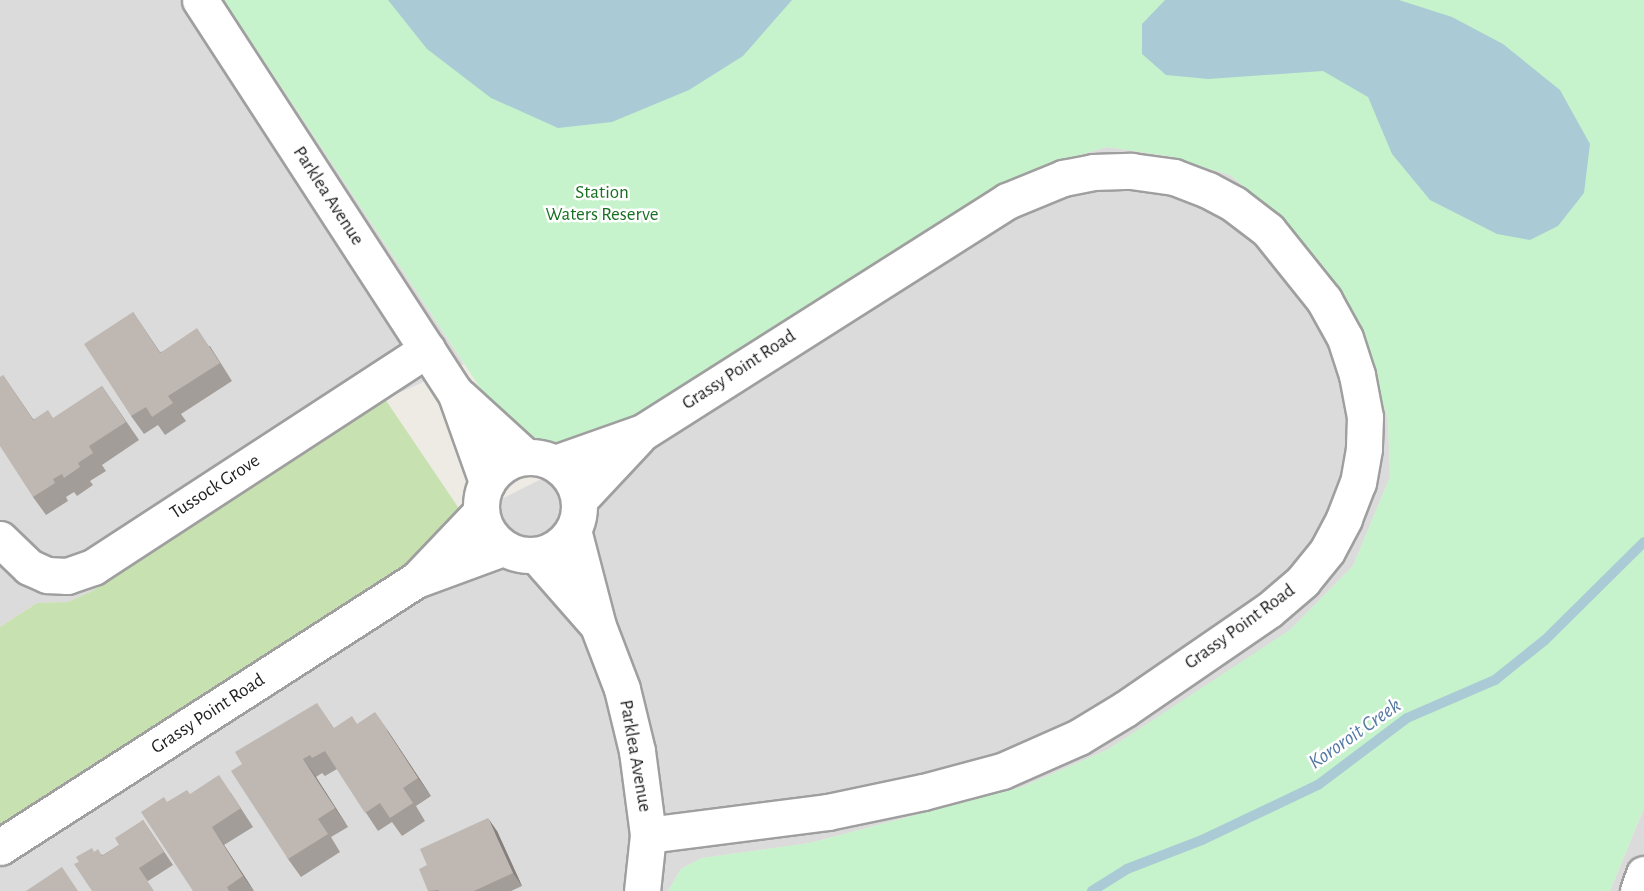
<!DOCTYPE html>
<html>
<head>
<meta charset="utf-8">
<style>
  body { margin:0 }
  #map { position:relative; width:1644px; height:891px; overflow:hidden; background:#eeebe5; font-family:"Alegreya Sans",sans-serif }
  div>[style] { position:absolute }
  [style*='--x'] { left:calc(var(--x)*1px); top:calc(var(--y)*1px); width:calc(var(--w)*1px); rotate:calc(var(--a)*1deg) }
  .residential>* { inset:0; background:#dcdbdb }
  .grass>* { inset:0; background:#c7e2b0 }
  .park>* { inset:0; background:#c6f3cb }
  .water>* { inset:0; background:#aacbd6 }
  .stream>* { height:10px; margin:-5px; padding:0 5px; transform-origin:5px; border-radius:5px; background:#aacbd6 }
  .roads { filter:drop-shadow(2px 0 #9f9f9f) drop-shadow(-2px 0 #9f9f9f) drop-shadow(0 2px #9f9f9f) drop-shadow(0 -2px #9f9f9f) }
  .minor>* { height:35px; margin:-17.5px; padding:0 17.5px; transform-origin:17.5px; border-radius:17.5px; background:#fff }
  .minor>.ring { margin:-17.5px; padding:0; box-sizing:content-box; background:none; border:35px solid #fff; border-radius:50% }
  .wall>* { inset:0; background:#a39d99 }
  .shaded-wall>* { inset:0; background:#85807d }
  .building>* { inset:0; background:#beb7b2 }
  span { translate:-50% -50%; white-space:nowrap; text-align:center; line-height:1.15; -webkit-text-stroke:5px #fff; paint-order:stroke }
  .park-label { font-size:19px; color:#187022 }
  .street-label { font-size:19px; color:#1e1e1e }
  .water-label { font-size:21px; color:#5579a3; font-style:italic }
</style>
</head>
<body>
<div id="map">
  <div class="residential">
    <div style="clip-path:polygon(0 0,224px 0,464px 364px,385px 399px,92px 591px,68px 602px,37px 603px,0 627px)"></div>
    <div style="clip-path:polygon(1107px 147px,1168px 156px,1230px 175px,1283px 219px,1326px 269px,1362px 332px,1388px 419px,1390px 477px,1353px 566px,1290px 630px,1183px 702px,1107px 750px,1022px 787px,810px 843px,702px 858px,681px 869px,668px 891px,0 891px,0 825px,434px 546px,454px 523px,589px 455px,1006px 183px,1044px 166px)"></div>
    <div style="clip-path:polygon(1644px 807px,1644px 891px,1610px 891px,1644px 808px)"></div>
  </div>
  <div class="grass">
    <div style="clip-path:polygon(385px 399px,460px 510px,434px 546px,0 825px,0 627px,37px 603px,68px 602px,92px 591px)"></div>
  </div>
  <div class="park">
    <div style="clip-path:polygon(224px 0,1644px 0,1644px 807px,1610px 891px,668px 891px,681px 869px,702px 858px,810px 843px,1022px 787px,1107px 750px,1290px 630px,1353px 566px,1390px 477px,1388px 419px,1362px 332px,1326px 269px,1283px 219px,1230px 175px,1168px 156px,1107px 147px,1044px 166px,1006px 183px,589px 455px,508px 430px)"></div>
  </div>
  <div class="water">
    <div style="clip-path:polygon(388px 0,792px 0,743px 56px,689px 90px,612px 122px,558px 128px,491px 98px,427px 49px)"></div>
    <div style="clip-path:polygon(1165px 0,1399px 0,1452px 17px,1503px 44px,1560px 90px,1590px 144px,1584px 193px,1558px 226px,1530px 240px,1497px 234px,1430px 200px,1392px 154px,1368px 97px,1323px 71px,1208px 79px,1166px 75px,1142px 54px,1142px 24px)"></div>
  </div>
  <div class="stream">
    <div style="--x:1092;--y:891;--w:41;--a:-32.2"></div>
    <div style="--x:1127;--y:869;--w:80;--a:-21.1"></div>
    <div style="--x:1202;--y:840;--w:128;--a:-25.4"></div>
    <div style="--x:1318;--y:785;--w:111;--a:-37"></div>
    <div style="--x:1407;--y:718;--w:96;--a:-23.4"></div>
    <div style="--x:1495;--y:680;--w:64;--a:-38.7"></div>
    <div style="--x:1545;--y:640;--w:139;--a:-44.7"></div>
  </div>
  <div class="roads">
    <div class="minor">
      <div style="--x:200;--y:0;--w:468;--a:57"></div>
      <div style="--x:455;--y:392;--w:96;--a:70.4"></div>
      <div style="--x:460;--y:397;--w:89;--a:42.3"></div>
      <div class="ring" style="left:481px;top:457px;width:63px;height:63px"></div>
      <div style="--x:555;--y:463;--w:93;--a:-19.4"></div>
      <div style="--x:643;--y:432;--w:431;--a:-32.4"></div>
      <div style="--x:1007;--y:201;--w:61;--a:-22.3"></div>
      <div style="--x:1063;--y:178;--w:31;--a:-11"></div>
      <div style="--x:1093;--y:172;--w:38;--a:-2"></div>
      <div style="--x:1131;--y:171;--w:43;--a:7.9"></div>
      <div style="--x:1174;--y:177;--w:36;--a:21"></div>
      <div style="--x:1208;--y:190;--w:30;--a:28"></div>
      <div style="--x:1234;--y:204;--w:43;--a:37.4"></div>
      <div style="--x:1268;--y:230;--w:90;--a:51.3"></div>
      <div style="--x:1324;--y:300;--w:43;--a:61.1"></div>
      <div style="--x:1345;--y:338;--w:39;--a:72"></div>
      <div style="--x:1357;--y:375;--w:43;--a:79.2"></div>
      <div style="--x:1365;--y:417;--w:32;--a:92"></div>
      <div style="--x:1364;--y:449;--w:34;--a:100"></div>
      <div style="--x:1358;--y:482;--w:40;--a:111"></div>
      <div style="--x:1344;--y:519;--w:36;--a:118"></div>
      <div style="--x:1327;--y:551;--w:38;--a:129"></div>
      <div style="--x:1303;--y:581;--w:45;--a:139.5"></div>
      <div style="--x:1269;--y:610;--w:175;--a:145.5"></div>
      <div style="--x:1125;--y:709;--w:54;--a:148.7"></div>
      <div style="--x:1079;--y:737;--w:84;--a:156.2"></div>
      <div style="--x:1002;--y:771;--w:82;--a:165.1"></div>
      <div style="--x:923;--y:792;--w:98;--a:168.2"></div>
      <div style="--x:827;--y:812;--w:180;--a:172.7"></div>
      <div style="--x:579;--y:500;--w:86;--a:-46.9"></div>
      <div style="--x:573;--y:530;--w:99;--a:75.4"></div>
      <div style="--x:598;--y:626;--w:67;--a:69.1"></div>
      <div style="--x:622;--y:689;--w:64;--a:76.4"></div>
      <div style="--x:637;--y:751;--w:85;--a:82.5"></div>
      <div style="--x:648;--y:835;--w:56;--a:96.1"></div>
      <div style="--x:0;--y:539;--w:40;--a:44"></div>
      <div style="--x:29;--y:567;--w:20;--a:24"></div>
      <div style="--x:47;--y:575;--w:20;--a:3"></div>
      <div style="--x:67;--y:576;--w:28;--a:-19"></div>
      <div style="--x:93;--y:567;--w:399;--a:-33.1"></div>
      <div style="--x:536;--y:555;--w:88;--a:48.7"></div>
      <div style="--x:421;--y:575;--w:87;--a:-46.4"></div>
      <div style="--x:0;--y:847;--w:494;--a:-32.7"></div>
      <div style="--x:416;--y:580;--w:93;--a:-20.2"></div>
      <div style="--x:1638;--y:891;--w:18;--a:-71"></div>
    </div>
  </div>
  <div class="wall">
    <div style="clip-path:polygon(133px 312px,160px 352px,210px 346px,232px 381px,181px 414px,186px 421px,165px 435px,158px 425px,144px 434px,131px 416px)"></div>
    <div style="clip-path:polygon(3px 375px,33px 419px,54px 418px,102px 386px,139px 440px,102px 465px,106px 471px,90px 481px,93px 485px,77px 496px,74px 492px,66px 497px,68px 501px,46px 515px,33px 497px)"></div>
    <div style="clip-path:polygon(357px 724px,388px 731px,431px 796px,416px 806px,425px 821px,402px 836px,392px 822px,378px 831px,337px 769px,325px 776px,322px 773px,316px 777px,348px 827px,331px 837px,340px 852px,301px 877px,288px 859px,242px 764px,334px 728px)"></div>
    <div style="clip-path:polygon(231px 793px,253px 827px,224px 845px,254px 891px,193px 891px,167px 802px,190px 794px)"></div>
    <div style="clip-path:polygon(143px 820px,173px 865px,148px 881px,94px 852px,103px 855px,119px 845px)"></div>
    <div style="clip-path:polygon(497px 831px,522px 886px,511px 891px,428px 891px)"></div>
  </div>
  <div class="shaded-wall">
    <div style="clip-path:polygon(375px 712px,388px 731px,431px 796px,418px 778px)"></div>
    <div style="clip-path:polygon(303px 759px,316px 777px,348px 827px,335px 808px)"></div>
    <div style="clip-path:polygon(488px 818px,497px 831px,522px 886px,513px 873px)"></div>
    <div style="clip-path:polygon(212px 827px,224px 845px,254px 891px,243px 876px)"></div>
  </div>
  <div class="building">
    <div style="clip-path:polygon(133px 312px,160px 353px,197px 328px,220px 363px,168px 396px,173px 403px,152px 417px,146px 407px,131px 416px,84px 344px)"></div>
    <div style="clip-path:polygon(3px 375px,33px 420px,48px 410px,53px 418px,102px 386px,126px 422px,89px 446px,93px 453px,78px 463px,80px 467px,64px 478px,62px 474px,53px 479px,55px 483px,33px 497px,0 446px,0 377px)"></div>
    <div style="clip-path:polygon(317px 703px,334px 728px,352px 716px,357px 724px,375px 712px,418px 778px,403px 788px,413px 803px,390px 818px,380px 803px,365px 813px,325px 751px,312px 758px,310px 755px,303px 759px,335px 808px,318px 819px,328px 834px,288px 859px,231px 771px,242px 764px,235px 752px)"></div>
    <div style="clip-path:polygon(219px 775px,241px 808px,212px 827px,243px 876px,227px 887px,229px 891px,193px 891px,141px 812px,164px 797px,167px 802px,187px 790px,190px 794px)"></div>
    <div style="clip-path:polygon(488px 818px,513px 873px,474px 891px,439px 891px,438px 890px,428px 891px,419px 869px,427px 865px,420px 849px)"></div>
    <div style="clip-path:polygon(143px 820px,164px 852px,139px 868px,154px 891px,92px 891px,74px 864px,79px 862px,76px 857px,92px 848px,94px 852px,98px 849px,102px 856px,119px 845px,115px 838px)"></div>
    <div style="clip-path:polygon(62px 867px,78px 891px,26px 891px)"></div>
  </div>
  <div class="park-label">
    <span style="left:602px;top:204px">Station<br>Waters Reserve</span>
  </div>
  <div class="street-label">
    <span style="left:328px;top:196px;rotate:57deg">Parklea Avenue</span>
    <span style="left:739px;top:370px;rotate:-33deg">Grassy Point Road</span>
    <span style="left:215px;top:487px;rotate:-33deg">Tussock Grove</span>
    <span style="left:1240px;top:627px;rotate:-36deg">Grassy Point Road</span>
    <span style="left:208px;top:714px;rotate:-33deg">Grassy Point Road</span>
    <span style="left:635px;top:756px;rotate:80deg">Parklea Avenue</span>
  </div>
  <div class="water-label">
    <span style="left:1355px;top:734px;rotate:-35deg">Kororoit Creek</span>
  </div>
</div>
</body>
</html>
